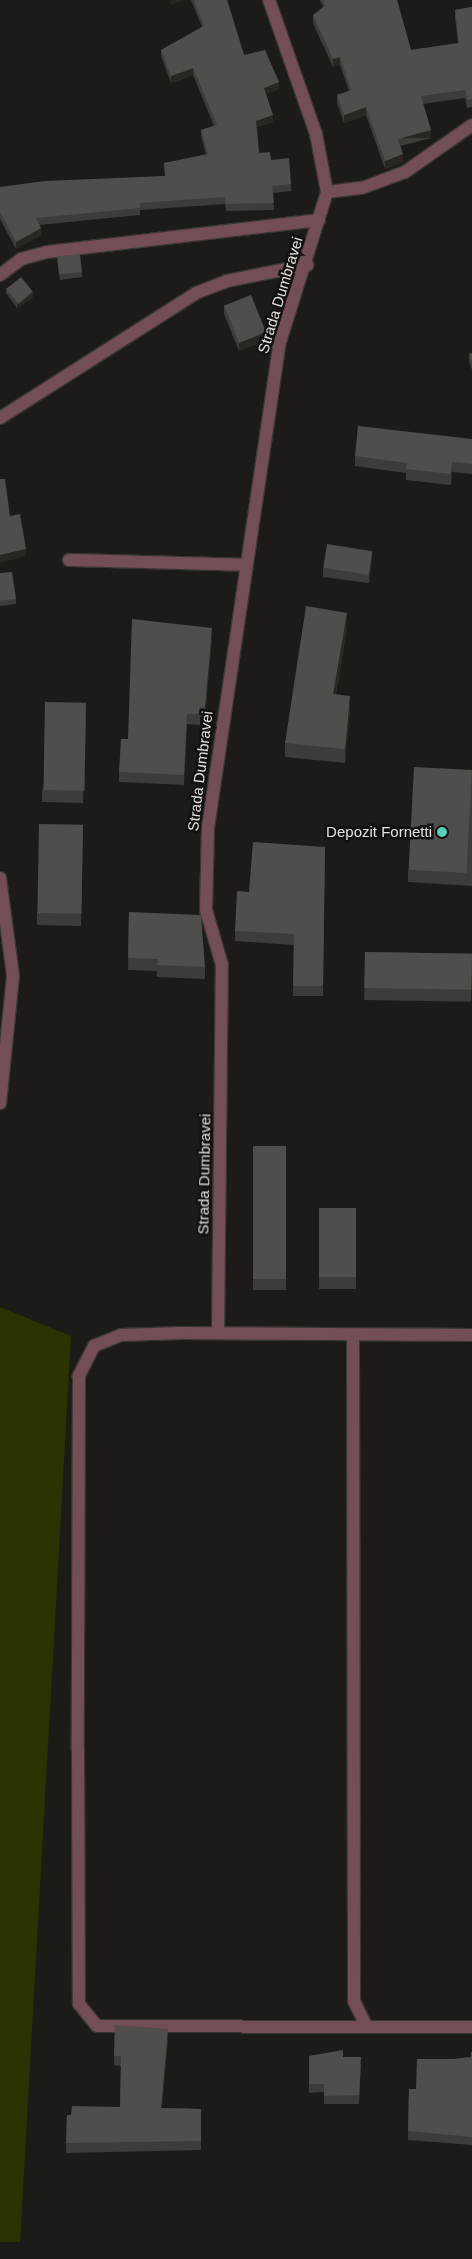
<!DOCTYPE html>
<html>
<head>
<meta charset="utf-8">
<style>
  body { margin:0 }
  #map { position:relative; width:472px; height:2259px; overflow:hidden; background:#1d1b18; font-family:Helvetica,sans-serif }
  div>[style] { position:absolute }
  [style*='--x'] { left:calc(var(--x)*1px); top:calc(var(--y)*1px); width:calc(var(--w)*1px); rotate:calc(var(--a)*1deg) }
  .green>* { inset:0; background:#2b3401 }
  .roads { filter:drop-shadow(1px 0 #393734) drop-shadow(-1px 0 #393734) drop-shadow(0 1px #393734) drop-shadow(0 -1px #393734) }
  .street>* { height:12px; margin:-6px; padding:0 6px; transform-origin:6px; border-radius:6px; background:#744e55 }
  .wall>* { inset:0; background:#3e3b38; transform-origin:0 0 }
  .shaded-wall>* { inset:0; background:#2a2723; transform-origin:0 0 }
  .building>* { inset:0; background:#504d4a; transform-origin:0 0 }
  .dots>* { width:14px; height:14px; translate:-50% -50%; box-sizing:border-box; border:2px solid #14120f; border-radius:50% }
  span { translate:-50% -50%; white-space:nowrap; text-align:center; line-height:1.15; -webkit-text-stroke:5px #14120f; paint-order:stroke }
  .street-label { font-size:15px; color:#e3e1df }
  .poi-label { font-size:15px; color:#e3e1df }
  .right { translate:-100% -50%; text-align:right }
</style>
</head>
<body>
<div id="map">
  <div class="green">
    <div style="clip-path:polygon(0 1307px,71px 1336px,20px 2242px,0 2242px)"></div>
  </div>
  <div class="roads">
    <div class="street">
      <div style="--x:327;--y:192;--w:35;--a:-7"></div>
      <div style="--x:362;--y:188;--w:46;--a:-20.4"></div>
      <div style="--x:405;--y:172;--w:82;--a:-35"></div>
      <div style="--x:0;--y:275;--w:26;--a:-37"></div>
      <div style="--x:21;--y:259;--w:27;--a:-15"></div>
      <div style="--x:47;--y:252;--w:274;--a:-6.7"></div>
      <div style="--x:0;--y:418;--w:232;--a:-32.5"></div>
      <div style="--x:196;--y:293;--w:33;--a:-21"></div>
      <div style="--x:227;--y:281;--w:82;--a:-11.3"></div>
      <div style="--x:69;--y:560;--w:177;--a:1.6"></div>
      <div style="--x:0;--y:878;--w:99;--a:82.4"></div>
      <div style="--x:13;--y:976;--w:128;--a:95.8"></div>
      <div style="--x:218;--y:1333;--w:368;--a:-89.4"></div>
      <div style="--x:222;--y:965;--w:57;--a:-106.2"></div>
      <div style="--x:206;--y:910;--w:82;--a:-88.6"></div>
      <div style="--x:208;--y:828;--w:491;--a:-81.6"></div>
      <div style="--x:280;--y:342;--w:157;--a:-72.6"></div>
      <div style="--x:327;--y:192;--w:59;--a:-100.7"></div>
      <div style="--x:316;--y:134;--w:142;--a:-109.3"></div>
      <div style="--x:353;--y:1335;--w:666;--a:89.91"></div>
      <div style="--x:354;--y:2001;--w:28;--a:64"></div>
      <div style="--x:472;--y:1335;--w:291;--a:-179.6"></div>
      <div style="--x:181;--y:1333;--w:60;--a:178.1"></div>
      <div style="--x:121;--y:1335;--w:29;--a:158"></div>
      <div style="--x:94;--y:1346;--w:34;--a:117"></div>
      <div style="--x:79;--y:1376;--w:374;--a:90.2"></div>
      <div style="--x:78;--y:1750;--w:254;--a:89.8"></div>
      <div style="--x:79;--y:2004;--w:28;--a:51"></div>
      <div style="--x:97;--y:2026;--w:375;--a:0.2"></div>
    </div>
  </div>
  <div class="wall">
    <div style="clip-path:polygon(191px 0,227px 0,244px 55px,279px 89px,266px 94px,273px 122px,257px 127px,259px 153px,271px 160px,291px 184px,291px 191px,273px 193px,274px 210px,226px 211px,225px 204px,140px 210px,140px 215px,39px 225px,41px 235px,16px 249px,0 219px,0 187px,165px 176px,164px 163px,206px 155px,201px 136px,201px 130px,214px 126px,193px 75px,171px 83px,161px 56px,161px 50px,202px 27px)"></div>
    <div style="clip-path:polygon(320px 0,397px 0,411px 50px,458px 43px,455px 18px,455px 10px,472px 7px,472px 107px,467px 108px,465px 98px,423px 104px,431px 138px,400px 146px,403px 162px,385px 169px,366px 115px,344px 123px,337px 103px,337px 95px,349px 91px,340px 65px,333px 67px,313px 23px,313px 15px,323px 7px)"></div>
    <div style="clip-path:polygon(57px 257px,82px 272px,82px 277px,60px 280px)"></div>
    <div style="clip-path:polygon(6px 288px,33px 297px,17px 308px,6px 293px)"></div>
    <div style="clip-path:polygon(224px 305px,266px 340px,239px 351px,224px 314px)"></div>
    <div style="clip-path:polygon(472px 353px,472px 370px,469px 362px,469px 354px)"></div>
    <div style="clip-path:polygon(472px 439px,472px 474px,452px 472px,451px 485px,406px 480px,406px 473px,355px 466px,355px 456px)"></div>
    <div style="clip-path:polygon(372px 559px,369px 583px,323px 577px,323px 568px)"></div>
    <div style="clip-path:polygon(0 573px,16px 599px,16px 604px,0 606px)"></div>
    <div style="clip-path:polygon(347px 627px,336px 694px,350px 710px,345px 763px,285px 757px,285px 743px)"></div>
    <div style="clip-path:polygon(212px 638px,205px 717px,200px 717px,200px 725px,187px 724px,184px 785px,119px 782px,119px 772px,128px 739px)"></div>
    <div style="clip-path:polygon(86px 715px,83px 803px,42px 802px,42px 790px)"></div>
    <div style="clip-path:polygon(472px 770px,472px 886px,408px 882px,408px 870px)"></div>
    <div style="clip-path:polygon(83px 825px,81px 926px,37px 925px,37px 913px)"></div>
    <div style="clip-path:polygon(325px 847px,323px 996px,293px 996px,294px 945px,235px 941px,235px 931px,249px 892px)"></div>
    <div style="clip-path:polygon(129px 912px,205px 967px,205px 979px,157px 977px,157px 971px,128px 970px)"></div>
    <div style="left:365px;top:952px;width:107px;height:48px;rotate:1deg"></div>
    <div style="left:253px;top:1146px;width:33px;height:144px"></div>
    <div style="left:319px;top:1208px;width:37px;height:81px"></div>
    <div style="clip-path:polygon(115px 2025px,168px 2039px,162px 2108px,201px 2109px,201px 2150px,66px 2153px,67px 2115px,71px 2115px,120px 2107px,121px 2066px,114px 2065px)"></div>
    <div style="clip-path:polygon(472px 2052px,472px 2145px,408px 2140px,409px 2089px,416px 2089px,454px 2059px,471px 2057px)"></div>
    <div style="clip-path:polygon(309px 2056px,343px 2057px,361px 2065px,359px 2104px,324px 2104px,324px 2092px,309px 2093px)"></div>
  </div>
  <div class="shaded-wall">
    <div style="clip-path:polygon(171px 0,184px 0,171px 5px)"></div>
    <div style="clip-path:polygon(340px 57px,340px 65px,333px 67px,333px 59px)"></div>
    <div style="clip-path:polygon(193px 68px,193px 75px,171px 83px,171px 76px)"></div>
    <div style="clip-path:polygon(279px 82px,279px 89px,264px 95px,264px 88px)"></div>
    <div style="clip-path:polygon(366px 107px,366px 115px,344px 123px,344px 115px)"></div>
    <div style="clip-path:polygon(273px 115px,273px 122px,256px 128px,256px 121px)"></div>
    <div style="left:431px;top:130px;width:8px;height:34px;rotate:90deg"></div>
    <div style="clip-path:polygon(403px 154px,403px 162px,385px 169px,385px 161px)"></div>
    <div style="clip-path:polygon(41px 228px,41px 235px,16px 249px,16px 242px)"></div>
    <div style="clip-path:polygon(33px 292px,33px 297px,17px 308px,17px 304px)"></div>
    <div style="clip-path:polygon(266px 332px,266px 340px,239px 351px,239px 343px)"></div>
    <div style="clip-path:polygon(452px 462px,452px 472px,451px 485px,451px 474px)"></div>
    <div style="clip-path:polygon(26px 549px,26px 556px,0 563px,0 555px)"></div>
    <div style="clip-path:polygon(372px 551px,372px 559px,369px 583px,369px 575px)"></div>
    <div style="clip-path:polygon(347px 613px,347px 627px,333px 708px,333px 694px)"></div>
    <div style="clip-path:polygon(212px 628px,212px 638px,205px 717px,205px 707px)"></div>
    <div style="clip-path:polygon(350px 696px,350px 710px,345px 763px,345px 749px)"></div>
    <div style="clip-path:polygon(187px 714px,187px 724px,184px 785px,184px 775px)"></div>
    <div style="clip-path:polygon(168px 2029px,168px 2039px,161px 2118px,161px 2108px)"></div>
  </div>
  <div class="building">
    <div style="clip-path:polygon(194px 0,227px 0,244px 55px,265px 50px,279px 82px,264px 88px,273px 115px,256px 121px,259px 153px,270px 152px,271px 160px,289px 158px,291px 184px,272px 186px,274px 203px,226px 204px,225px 197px,140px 203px,140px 208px,36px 218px,41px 228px,16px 242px,0 212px,0 187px,45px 181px,165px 176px,164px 163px,208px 154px,201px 130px,217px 125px,193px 68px,171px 76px,161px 50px,204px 26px)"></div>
    <div style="clip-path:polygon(323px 0,397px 0,411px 50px,459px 43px,455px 10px,472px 7px,472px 99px,467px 100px,465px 90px,421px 96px,431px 130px,398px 139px,403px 154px,385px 161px,366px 107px,344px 115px,337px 95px,351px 90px,340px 57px,333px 59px,313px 15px,325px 6px)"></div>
    <div style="left:80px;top:254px;width:18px;height:23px;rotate:84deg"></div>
    <div style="left:21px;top:277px;width:19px;height:19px;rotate:51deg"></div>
    <div style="left:251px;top:295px;width:40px;height:29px;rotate:68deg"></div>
    <div style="clip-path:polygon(472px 353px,472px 362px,469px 354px)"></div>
    <div style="clip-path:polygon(358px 426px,472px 439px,472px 464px,452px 462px,451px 474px,406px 469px,407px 463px,355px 456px)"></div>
    <div style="clip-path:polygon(0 479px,5px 479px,10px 516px,20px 514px,26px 549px,0 555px)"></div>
    <div style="left:327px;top:544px;width:46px;height:24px;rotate:9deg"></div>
    <div style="clip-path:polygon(12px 572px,16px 599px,0 601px,0 573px)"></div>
    <div style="clip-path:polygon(306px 606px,347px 613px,333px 694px,350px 696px,345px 749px,285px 743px)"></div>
    <div style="clip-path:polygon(132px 619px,212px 628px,205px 707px,200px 707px,200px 714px,187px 714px,184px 775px,119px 772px,121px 739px,128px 739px)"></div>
    <div style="left:45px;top:702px;width:41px;height:88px;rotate:1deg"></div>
    <div style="left:414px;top:767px;width:58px;height:103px;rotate:3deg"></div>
    <div style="left:39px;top:824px;width:44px;height:89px;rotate:1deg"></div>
    <div style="clip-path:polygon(253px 842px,325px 847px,323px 986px,293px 986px,294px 934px,235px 931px,237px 891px,249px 892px)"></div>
    <div style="clip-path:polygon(129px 912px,201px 915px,205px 967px,157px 965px,158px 959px,128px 958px)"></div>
    <div style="left:365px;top:952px;width:107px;height:36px;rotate:1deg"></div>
    <div style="left:253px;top:1146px;width:33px;height:133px"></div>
    <div style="left:319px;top:1208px;width:37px;height:69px"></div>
    <div style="clip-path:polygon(115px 2025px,168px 2029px,161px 2108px,201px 2109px,201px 2141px,66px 2143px,67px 2115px,71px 2115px,72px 2106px,120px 2107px,121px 2056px,114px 2056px)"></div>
    <div style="clip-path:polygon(343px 2050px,343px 2057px,361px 2057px,359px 2095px,324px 2096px,324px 2084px,309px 2084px,309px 2056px)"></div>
    <div style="clip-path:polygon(471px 2052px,472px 2052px,472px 2137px,408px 2131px,409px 2089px,416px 2089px,417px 2059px,454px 2059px,471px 2057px)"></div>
  </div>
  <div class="dots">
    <div style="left:442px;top:832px;background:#59cebf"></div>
  </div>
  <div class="street-label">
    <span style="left:280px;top:295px;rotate:-73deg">Strada Dumbravei</span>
    <span style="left:200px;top:771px;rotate:-83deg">Strada Dumbravei</span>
    <span style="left:204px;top:1174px;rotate:-89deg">Strada Dumbravei</span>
  </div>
  <div class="poi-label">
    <span class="right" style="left:432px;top:832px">Depozit Fornetti</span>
  </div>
</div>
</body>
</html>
